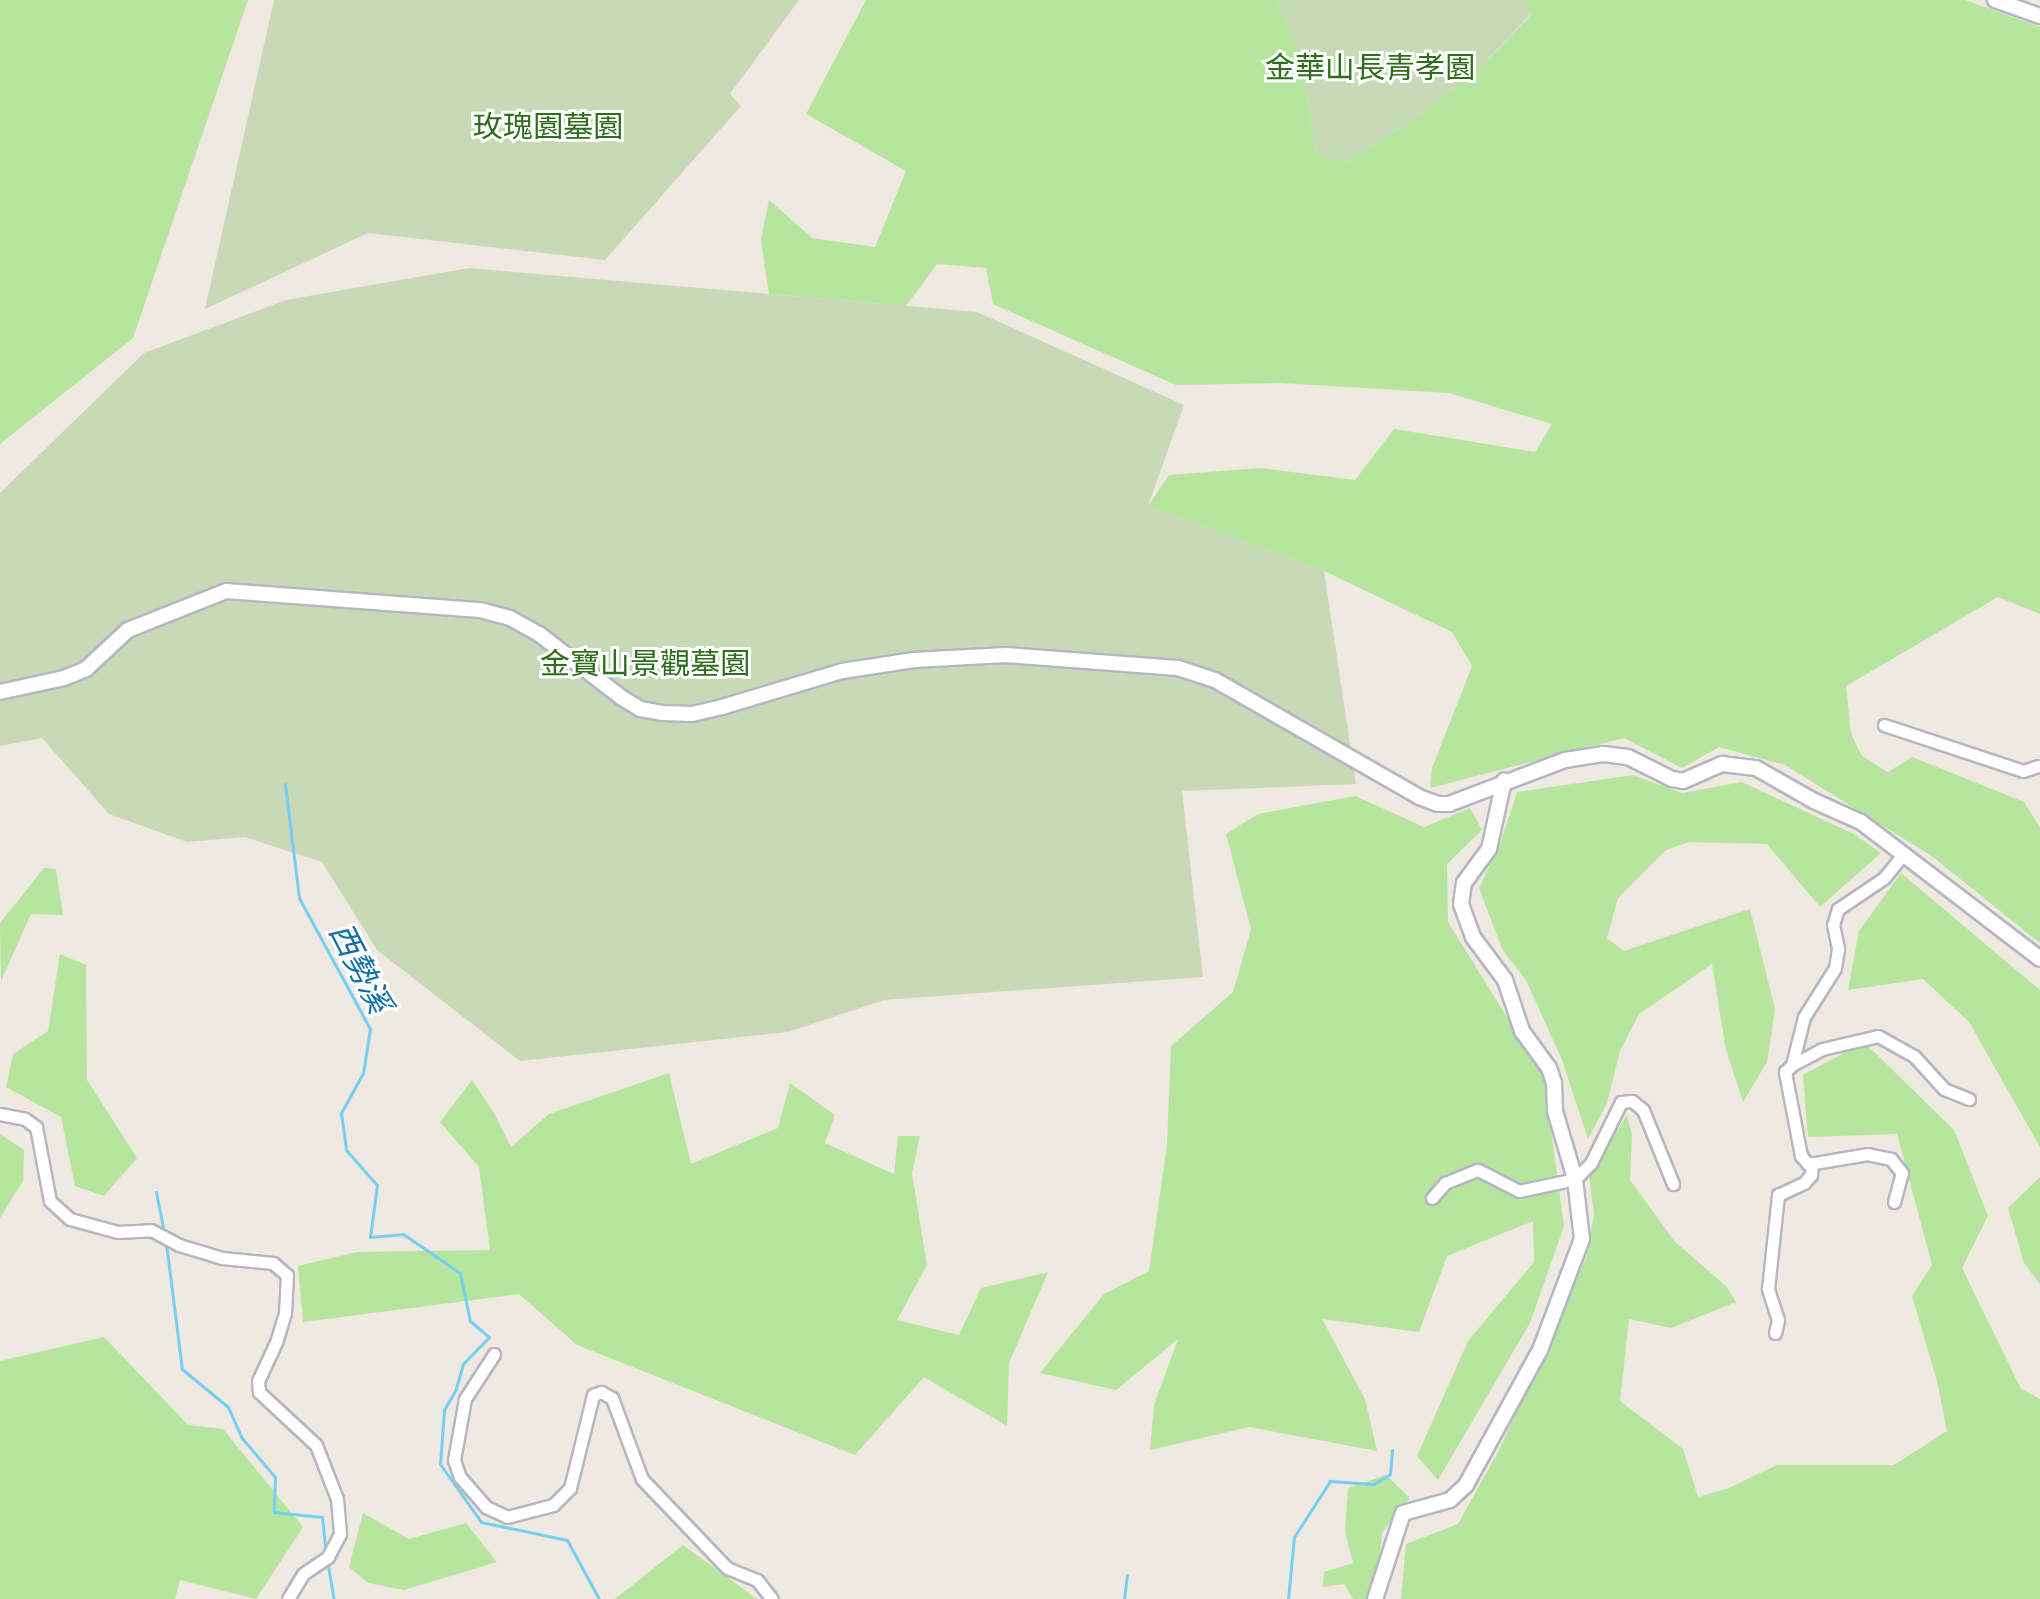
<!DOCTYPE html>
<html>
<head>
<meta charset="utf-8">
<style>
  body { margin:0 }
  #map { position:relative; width:2040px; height:1599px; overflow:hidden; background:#efe9e1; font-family:Jost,"Noto Sans TC",sans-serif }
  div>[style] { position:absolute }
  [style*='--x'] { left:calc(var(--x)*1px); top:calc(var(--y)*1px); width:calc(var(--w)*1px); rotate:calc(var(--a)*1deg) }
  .green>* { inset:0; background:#b6e59e }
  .cemetery>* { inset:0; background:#c8d9b8 }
  .stream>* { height:3px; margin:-1.5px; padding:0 1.5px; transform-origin:1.5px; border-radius:1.5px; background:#75cff0 }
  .roads { filter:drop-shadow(2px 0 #b4b7c1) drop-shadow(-2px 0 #b4b7c1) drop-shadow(0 2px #b4b7c1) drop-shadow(0 -2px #b4b7c1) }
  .minor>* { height:11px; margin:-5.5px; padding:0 5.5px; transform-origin:5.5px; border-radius:5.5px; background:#fff }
  .tertiary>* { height:14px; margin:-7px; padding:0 7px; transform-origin:7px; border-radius:7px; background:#fff }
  span { translate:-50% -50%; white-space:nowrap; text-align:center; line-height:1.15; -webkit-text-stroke:6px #fff; paint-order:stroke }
  .park-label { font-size:30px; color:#2c6e1b }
  .water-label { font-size:32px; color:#0d6fa3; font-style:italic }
</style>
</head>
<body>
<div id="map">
  <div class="green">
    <div style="clip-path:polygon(0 0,248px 0,133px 338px,0 444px)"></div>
    <div style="clip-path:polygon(866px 0,1278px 0,1299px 52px,1317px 154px,1347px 161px,1411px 121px,1473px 75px,1531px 15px,1525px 0,1965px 0,2040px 27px,2040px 614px,1998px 597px,1846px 686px,1851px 734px,1862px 756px,1888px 772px,1912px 757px,2024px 802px,2040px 827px,2040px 943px,1933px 857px,1785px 765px,1719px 747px,1682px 768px,1624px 738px,1430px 788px,1432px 768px,1472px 666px,1452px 632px,1324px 571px,1148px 506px,1169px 475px,1260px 468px,1355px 480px,1394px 429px,1535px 452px,1552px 424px,1449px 393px,1280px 383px,1176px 385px,993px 304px,986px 268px,937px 264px,906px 306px,769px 294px,761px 240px,769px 200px,812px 238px,875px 247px,906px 171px,806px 114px)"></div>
    <div style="clip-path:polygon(1633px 775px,1682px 793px,1742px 782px,1854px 834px,1881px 853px,1820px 907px,1767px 844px,1689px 842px,1666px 850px,1618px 898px,1607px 938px,1624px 951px,1750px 909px,1775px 1009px,1767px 1062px,1743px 1102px,1726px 1050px,1712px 964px,1639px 1014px,1620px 1051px,1607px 1103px,1588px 1139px,1562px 1060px,1526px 980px,1502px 949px,1479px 888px,1501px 841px,1517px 792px)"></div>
    <div style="clip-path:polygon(1355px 796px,1424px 827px,1470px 808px,1482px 830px,1447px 864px,1448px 922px,1544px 1077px,1564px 1226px,1530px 1323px,1438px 1480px,1417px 1456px,1468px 1341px,1534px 1262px,1533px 1221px,1447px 1256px,1419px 1332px,1322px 1319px,1365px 1399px,1377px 1451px,1249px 1427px,1150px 1450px,1154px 1405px,1178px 1339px,1116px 1390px,1040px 1373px,1104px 1294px,1149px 1271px,1167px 1145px,1171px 1046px,1233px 992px,1251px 929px,1226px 834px,1258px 814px)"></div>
    <div style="clip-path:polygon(44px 868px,56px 869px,63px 915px,31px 914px,1px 981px,0 923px)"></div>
    <div style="clip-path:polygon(1901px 873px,2040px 990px,2040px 1147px,1969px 1022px,1923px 979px,1848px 990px,1859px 931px)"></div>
    <div style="clip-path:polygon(60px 954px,86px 965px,87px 1080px,137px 1158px,104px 1196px,75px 1186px,61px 1117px,6px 1087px,13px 1054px,48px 1031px)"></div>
    <div style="clip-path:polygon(1864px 1042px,1954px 1130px,1988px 1216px,1962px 1268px,2021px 1389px,2040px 1399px,2040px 1599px,1401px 1599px,1406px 1544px,1458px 1524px,1499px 1450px,1586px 1258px,1594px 1214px,1589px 1176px,1627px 1115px,1632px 1135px,1630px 1180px,1675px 1242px,1726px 1286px,1736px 1302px,1671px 1328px,1629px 1319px,1620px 1401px,1683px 1449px,1698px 1497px,1729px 1488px,1777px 1465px,1894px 1465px,1947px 1431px,1937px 1381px,1912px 1296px,1932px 1265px,1897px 1134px,1808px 1137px,1803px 1075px)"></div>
    <div style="clip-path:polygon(669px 1073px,691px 1164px,778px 1128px,790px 1083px,835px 1115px,825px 1143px,894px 1174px,898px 1136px,920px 1136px,912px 1173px,927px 1265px,897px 1320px,959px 1335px,981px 1288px,1048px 1272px,1009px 1363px,1007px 1426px,924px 1377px,855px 1455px,577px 1345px,519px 1294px,303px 1322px,298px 1266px,357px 1252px,490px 1250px,479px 1167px,440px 1122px,472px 1080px,494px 1113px,511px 1147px,549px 1114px)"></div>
    <div style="clip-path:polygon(0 1134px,24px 1150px,23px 1181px,0 1218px)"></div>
    <div style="clip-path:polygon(2040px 1177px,2040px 1284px,2024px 1263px,2008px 1208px)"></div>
    <div style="clip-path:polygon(104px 1337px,188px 1425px,223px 1429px,303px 1527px,256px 1599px,180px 1580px,175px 1599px,0 1599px,0 1361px)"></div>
    <div style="clip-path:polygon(1386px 1475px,1410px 1498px,1382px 1533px,1376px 1599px,1353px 1599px,1344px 1584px,1323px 1587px,1324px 1572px,1353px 1563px,1345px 1531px,1348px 1488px)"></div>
    <div style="clip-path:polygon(363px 1513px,409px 1539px,466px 1523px,497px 1562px,404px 1590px,368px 1583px,349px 1567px)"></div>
    <div style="clip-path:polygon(683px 1545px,757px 1599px,615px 1599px)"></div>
  </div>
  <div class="cemetery">
    <div style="clip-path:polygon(274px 0,799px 0,730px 94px,741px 106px,605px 260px,368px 233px,205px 309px)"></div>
    <div style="clip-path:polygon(1278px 0,1525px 0,1531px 14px,1473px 75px,1411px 121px,1347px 161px,1317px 154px,1299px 52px)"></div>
    <div style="clip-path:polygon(469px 268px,977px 312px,1184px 405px,1148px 506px,1324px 571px,1356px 784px,1182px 791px,1203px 977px,884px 1000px,788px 1032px,520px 1061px,377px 950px,322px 862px,245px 837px,187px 842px,109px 814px,42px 738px,0 746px,0 493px,144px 353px,286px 300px)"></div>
  </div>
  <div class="stream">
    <div style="--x:285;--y:784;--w:115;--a:83"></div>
    <div style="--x:299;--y:898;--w:149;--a:61.5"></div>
    <div style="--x:370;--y:1029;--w:45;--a:99"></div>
    <div style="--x:363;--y:1073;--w:46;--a:118.8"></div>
    <div style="--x:341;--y:1113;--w:37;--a:82"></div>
    <div style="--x:346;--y:1150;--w:47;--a:48.5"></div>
    <div style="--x:377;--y:1185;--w:52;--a:97.7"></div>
    <div style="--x:370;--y:1237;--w:33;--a:-5"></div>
    <div style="--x:403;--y:1234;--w:69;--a:34.4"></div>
    <div style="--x:460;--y:1273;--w:49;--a:78.2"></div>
    <div style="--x:470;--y:1321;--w:25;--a:40"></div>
    <div style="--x:489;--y:1337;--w:37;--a:134"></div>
    <div style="--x:463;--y:1364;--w:26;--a:106"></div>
    <div style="--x:456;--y:1389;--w:24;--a:120"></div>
    <div style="--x:444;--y:1410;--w:54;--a:94.2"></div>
    <div style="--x:440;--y:1464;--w:71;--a:54.7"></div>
    <div style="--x:481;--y:1522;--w:88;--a:11.8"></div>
    <div style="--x:567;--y:1540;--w:67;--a:61.5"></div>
    <div style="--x:156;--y:1192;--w:41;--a:78.7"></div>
    <div style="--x:166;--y:1243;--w:127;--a:82.8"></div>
    <div style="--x:182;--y:1369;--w:60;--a:39.6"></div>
    <div style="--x:228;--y:1407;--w:34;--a:66"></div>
    <div style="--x:242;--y:1438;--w:51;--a:49.8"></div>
    <div style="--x:275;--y:1477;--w:35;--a:92"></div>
    <div style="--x:274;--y:1512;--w:48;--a:5.9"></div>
    <div style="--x:322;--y:1517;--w:37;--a:84"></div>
    <div style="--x:327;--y:1561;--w:39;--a:80"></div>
    <div style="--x:1124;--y:1599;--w:24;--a:-83"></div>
    <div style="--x:1288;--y:1599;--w:62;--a:-84.5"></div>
    <div style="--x:1294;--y:1537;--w:67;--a:-57.3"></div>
    <div style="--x:1330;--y:1481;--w:44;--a:3.9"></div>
    <div style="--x:1374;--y:1484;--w:19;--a:-32"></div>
    <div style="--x:1390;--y:1474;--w:24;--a:-85"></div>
  </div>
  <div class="roads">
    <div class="minor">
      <div style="--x:1884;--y:725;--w:146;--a:18.3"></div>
      <div style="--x:2023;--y:771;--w:16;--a:-18"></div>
      <div style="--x:1792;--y:1065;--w:34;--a:-28"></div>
      <div style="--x:1822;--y:1049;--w:57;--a:-13.1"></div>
      <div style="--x:1878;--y:1036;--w:41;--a:29.1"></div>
      <div style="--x:1914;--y:1056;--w:45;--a:47.7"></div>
      <div style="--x:1944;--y:1089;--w:27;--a:22"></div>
      <div style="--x:0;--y:1114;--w:25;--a:11"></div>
      <div style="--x:25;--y:1119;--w:14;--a:36"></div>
      <div style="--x:36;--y:1127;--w:75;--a:79.3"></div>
      <div style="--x:50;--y:1201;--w:27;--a:42"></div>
      <div style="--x:70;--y:1219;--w:50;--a:15.2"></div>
      <div style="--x:118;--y:1232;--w:33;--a:-3"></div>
      <div style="--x:151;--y:1230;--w:32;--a:28"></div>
      <div style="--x:179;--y:1245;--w:45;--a:16.8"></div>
      <div style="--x:222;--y:1258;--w:51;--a:5.6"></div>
      <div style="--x:273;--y:1263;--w:18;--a:41"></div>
      <div style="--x:287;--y:1275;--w:38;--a:93"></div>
      <div style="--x:285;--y:1313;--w:28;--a:107"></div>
      <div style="--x:277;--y:1340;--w:45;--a:114.9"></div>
      <div style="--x:258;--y:1381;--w:11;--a:85"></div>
      <div style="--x:259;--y:1392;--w:78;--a:42.9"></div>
      <div style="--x:316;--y:1445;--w:58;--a:68.7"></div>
      <div style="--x:337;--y:1499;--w:35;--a:85"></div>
      <div style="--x:340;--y:1534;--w:26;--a:118"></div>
      <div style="--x:328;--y:1557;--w:30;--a:146"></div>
      <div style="--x:303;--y:1574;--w:29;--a:121"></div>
      <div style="--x:1432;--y:1198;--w:20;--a:-49"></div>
      <div style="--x:1445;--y:1183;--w:35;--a:-22"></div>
      <div style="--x:1478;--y:1170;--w:46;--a:27.1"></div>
      <div style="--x:1519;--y:1191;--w:57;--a:-12.1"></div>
      <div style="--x:1575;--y:1179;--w:23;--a:-45"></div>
      <div style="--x:1591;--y:1163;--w:68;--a:-63.8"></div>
      <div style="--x:1621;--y:1102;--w:11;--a:-5"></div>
      <div style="--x:1632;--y:1101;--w:14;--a:39"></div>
      <div style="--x:1643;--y:1110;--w:80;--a:67.9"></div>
      <div style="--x:1894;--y:1202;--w:30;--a:-75"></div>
      <div style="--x:1902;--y:1173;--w:18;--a:-128"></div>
      <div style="--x:1891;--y:1159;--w:24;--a:-168"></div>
      <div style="--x:1868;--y:1154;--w:61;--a:170.5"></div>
      <div style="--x:1808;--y:1164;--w:11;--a:-131"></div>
      <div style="--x:1801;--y:1156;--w:86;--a:-100.8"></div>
      <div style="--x:1785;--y:1072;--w:10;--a:-45"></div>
      <div style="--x:1792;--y:1065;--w:49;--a:-76"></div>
      <div style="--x:1804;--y:1017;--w:58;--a:-57.7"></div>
      <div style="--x:1835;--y:968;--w:20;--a:-81"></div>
      <div style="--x:1838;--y:948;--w:24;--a:-102"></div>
      <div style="--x:1833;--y:925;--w:17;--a:-73"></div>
      <div style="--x:1838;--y:909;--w:55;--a:-34"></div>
      <div style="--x:1884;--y:878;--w:32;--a:-51"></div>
      <div style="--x:1775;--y:1333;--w:13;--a:-77"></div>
      <div style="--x:1778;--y:1320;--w:33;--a:-108"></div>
      <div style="--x:1768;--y:1289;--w:95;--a:-83.9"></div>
      <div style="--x:1778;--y:1195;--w:29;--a:-25"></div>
      <div style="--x:1804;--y:1183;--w:11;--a:-49"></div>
      <div style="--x:1811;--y:1175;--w:12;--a:-85"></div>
      <div style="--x:494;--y:1354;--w:54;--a:122.8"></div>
      <div style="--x:465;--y:1399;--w:62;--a:100.2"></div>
      <div style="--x:454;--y:1460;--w:18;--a:71"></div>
      <div style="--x:460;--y:1477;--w:40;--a:49"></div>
      <div style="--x:486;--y:1507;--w:23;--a:25"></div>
      <div style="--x:507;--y:1517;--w:48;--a:-14.6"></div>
      <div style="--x:553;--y:1505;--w:24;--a:-45"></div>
      <div style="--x:570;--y:1488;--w:96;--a:-76.1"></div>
      <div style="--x:593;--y:1395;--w:9;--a:-21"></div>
      <div style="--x:601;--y:1392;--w:13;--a:29"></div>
      <div style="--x:612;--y:1398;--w:86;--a:69.7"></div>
      <div style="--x:642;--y:1479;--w:123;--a:46.3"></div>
      <div style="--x:727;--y:1568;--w:32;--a:22"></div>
      <div style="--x:757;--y:1580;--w:24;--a:52"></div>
    </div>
    <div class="tertiary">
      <div style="--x:1995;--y:0;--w:48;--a:19.6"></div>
      <div style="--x:0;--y:692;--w:66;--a:-12.3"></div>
      <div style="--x:64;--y:678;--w:24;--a:-22"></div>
      <div style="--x:86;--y:669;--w:57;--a:-42.9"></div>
      <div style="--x:128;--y:630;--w:105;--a:-21.7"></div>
      <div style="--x:226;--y:591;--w:255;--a:4.3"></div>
      <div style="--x:480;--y:610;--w:31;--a:15"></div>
      <div style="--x:510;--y:618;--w:33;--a:29"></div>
      <div style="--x:539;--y:634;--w:105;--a:37.6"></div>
      <div style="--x:622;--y:698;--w:21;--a:31"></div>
      <div style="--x:640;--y:709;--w:22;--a:10"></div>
      <div style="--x:662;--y:713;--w:30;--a:2"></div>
      <div style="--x:692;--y:714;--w:31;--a:-13"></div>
      <div style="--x:722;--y:707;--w:125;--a:-16.7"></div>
      <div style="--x:842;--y:671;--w:73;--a:-8.7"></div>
      <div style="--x:914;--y:660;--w:92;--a:-3.1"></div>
      <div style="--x:1006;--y:655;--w:172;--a:4.3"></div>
      <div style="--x:1178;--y:668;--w:39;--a:18"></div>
      <div style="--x:1215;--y:680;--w:235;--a:29.8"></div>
      <div style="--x:1419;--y:797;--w:20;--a:20"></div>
      <div style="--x:1438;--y:804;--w:11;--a:0"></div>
      <div style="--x:1449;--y:804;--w:124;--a:-20.8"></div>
      <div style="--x:1565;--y:760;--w:38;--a:-9"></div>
      <div style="--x:1603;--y:754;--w:25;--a:7"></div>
      <div style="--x:1628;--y:757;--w:49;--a:26.6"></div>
      <div style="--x:1672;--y:779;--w:11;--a:10"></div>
      <div style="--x:1683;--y:781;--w:43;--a:-23.6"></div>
      <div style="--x:1722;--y:764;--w:34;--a:7"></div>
      <div style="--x:1756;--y:768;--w:67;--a:29.6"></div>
      <div style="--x:1814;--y:801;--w:51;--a:24.1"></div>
      <div style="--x:1861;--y:822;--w:225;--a:37.4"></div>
      <div style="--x:1375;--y:1599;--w:90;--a:-72"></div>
      <div style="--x:1403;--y:1513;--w:49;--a:-15.5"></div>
      <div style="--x:1450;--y:1500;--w:22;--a:-43"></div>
      <div style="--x:1466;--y:1485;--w:154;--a:-61.3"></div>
      <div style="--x:1540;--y:1350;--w:119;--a:-69.3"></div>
      <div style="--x:1582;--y:1239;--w:60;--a:-96.7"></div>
      <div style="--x:1575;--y:1179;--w:71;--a:-106.4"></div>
      <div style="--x:1555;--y:1111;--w:28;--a:-92"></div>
      <div style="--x:1554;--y:1083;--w:16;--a:-108"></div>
      <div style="--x:1549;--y:1068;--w:46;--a:-126.1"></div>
      <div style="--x:1522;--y:1031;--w:54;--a:-108.4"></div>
      <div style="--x:1505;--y:980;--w:54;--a:-126.7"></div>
      <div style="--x:1473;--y:937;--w:35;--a:-110"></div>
      <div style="--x:1461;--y:904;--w:21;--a:-82"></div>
      <div style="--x:1464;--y:883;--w:42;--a:-53.7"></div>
      <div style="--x:1489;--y:849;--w:70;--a:-77.6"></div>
    </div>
  </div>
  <div class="park-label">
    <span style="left:1370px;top:68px">金華山長青孝園</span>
    <span style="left:548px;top:127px">玫瑰園墓園</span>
    <span style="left:645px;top:664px">金寶山景觀墓園</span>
  </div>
  <div class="water-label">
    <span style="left:360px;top:968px;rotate:63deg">西勢溪</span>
  </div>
</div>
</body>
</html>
